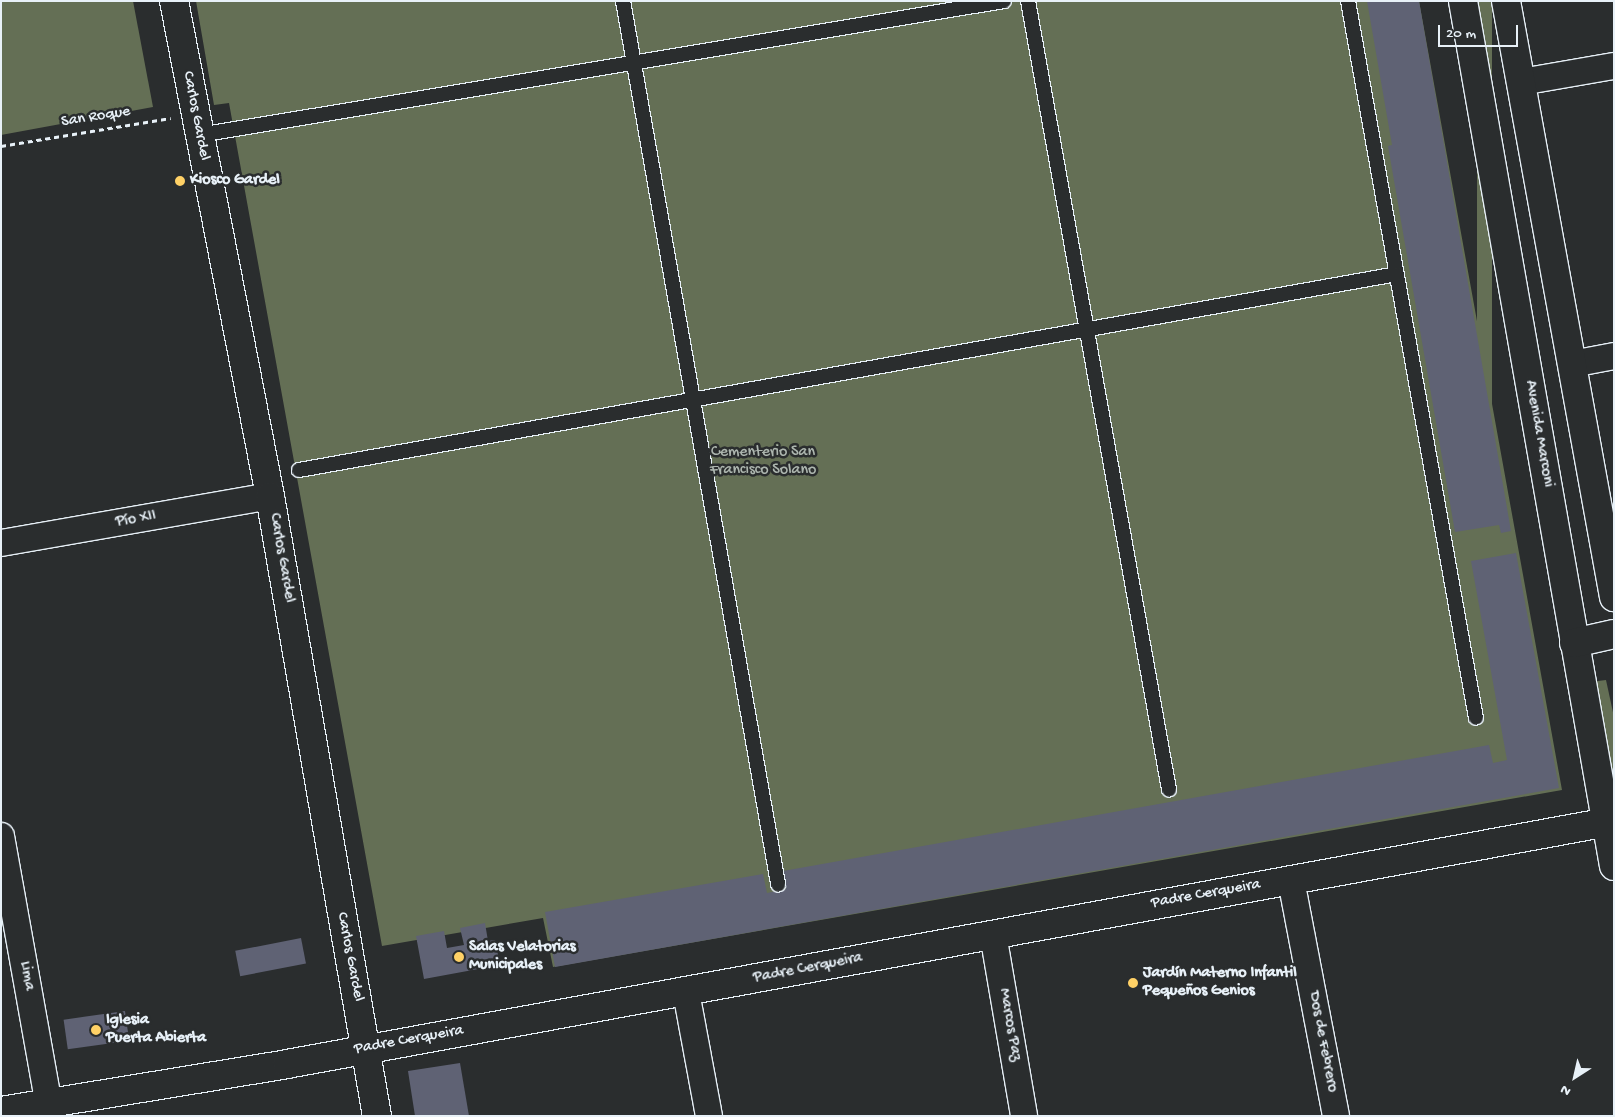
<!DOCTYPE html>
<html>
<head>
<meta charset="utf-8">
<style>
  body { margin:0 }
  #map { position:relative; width:1615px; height:1117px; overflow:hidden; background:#2a2d2e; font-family:"Gochi Hand",sans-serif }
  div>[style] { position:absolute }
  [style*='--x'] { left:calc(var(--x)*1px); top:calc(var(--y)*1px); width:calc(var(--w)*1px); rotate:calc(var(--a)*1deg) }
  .green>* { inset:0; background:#646f55; transform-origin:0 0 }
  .building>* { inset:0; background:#5f6274; transform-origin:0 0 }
  .path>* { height:3px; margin-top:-1.5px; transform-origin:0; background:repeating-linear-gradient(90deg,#e8f1f8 0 5px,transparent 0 9px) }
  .roads { filter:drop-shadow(1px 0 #e8f1f8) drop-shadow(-1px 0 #e8f1f8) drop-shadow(0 1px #e8f1f8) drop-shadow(0 -1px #e8f1f8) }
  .lane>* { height:14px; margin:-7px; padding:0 7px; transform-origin:7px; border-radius:7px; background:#2a2d2e }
  .street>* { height:26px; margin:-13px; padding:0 13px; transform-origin:13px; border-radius:13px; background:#2a2d2e }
  .secondary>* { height:28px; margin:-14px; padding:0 14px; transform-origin:14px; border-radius:14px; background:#2a2d2e }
  .dots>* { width:14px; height:14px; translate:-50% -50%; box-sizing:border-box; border:2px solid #2a2d2e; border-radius:50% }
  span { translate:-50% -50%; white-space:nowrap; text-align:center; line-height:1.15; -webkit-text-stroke:5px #2a2d2e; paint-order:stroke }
  .street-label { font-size:16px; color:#e8f1f8 }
  .poi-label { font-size:16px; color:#e8f1f8; font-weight:700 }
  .left { translate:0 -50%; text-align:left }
  .park-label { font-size:16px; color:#adb6af }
  .frame { position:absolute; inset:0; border:2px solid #e8f1f8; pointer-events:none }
  .north { position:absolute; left:1550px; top:1052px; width:50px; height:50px; -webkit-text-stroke:4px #2a2d2e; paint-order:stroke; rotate:215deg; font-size:14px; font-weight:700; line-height:20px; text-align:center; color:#e8f1f8 }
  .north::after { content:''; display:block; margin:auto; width:18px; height:22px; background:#e8f1f8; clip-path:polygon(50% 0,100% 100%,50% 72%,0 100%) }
  .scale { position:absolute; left:1438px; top:25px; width:80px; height:22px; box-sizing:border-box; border:2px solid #e8f1f8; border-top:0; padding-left:6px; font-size:15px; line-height:18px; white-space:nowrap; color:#e8f1f8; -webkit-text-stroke:4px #2a2d2e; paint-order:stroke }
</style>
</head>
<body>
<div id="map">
  <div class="green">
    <div style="clip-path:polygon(1px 1px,133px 1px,153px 107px,1px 135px)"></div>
    <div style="clip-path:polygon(196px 1px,1419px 1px,1562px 790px,553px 967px,543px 918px,382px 946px,229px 103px,214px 105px)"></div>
    <div style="left:1477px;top:1px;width:15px;height:600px"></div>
    <div style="clip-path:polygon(1606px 680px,1614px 717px,1614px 777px,1610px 778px,1590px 682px)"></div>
  </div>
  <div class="building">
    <div style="clip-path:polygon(1367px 1px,1419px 1px,1511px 531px,1501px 533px,1499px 525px,1455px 532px,1388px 146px,1392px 145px)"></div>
    <div style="clip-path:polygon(1516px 553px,1559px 788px,555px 967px,545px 912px,763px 874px,767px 893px,786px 889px,783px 871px,1489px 745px,1493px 763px,1507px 760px,1471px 561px)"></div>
    <div style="clip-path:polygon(485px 923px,488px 941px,495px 940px,500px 965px,424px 979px,416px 936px,444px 931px,447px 948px,464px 945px,460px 928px)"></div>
    <div style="left:301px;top:938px;width:26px;height:67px;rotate:79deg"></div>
    <div style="left:125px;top:1011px;width:30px;height:62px;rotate:82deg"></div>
    <div style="clip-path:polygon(460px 1063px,469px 1116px,415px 1116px,408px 1071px)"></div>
  </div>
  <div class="path">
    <div style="--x:1;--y:146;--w:172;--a:-9.4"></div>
  </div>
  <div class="roads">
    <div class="lane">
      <div style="--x:623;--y:1;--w:897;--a:80.04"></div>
      <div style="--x:1028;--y:1;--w:801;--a:79.86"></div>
      <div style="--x:1348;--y:1;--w:728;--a:79.88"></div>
      <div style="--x:199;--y:135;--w:816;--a:-9.45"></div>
      <div style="--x:299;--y:470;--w:1115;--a:-10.12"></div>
    </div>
    <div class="street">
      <div style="--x:1521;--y:82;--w:94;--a:-9.8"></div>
      <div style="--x:1572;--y:364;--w:43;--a:-10.8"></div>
      <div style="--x:1;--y:543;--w:273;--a:-9.9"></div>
      <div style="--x:1;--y:836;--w:284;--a:79.9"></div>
      <div style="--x:1291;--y:880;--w:240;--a:79.2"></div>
      <div style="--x:993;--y:934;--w:185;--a:80.3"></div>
      <div style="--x:686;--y:992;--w:126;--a:79.5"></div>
    </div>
    <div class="secondary">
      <div style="--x:174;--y:1;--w:504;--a:79.02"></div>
      <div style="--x:270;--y:496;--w:629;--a:80.21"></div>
      <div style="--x:1463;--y:1;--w:878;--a:80.1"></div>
      <div style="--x:1506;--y:1;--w:606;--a:79.73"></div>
      <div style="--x:1574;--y:643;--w:41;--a:-12.7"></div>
      <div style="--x:1;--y:1111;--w:290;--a:-9.3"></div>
      <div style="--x:287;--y:1064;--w:1349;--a:-10.38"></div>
    </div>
  </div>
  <div class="dots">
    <div style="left:180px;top:181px;background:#ffd166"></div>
    <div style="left:459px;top:957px;background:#ffd166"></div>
    <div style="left:1133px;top:983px;background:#ffd166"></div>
    <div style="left:96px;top:1030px;background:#ffd166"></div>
  </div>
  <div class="street-label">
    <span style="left:195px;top:116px;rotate:79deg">Carlos Gardel</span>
    <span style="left:96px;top:118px;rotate:-9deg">San Roque</span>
    <span style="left:1538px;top:434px;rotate:80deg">Avenida Marconi</span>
    <span style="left:136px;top:520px;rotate:-10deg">Pío XII</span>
    <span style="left:281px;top:558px;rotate:80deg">Carlos Gardel</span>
    <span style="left:1206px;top:895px;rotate:-10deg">Padre Cerqueira</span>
    <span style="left:349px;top:957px;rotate:79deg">Carlos Gardel</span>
    <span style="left:808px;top:969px;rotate:-11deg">Padre Cerqueira</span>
    <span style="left:26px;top:976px;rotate:80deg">Lima</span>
    <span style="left:1009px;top:1025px;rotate:80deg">Marcos Paz</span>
    <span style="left:409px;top:1041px;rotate:-10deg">Padre Cerqueira</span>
    <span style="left:1322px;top:1042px;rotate:79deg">Dos de Febrero</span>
  </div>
  <div class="poi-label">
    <span class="left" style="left:190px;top:181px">Kiosco Gardel</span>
    <span class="left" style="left:469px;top:957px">Salas Velatorias<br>Municipales</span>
    <span class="left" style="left:1143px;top:983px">Jardín Materno Infantil<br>Pequeños Genios</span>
    <span class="left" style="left:106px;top:1030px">Iglesia<br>Puerta Abierta</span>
  </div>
  <div class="park-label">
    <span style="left:763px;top:462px">Cementerio San<br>Francisco Solano</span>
  </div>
  <div class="frame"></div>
  <div class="north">N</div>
  <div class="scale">20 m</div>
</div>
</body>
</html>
